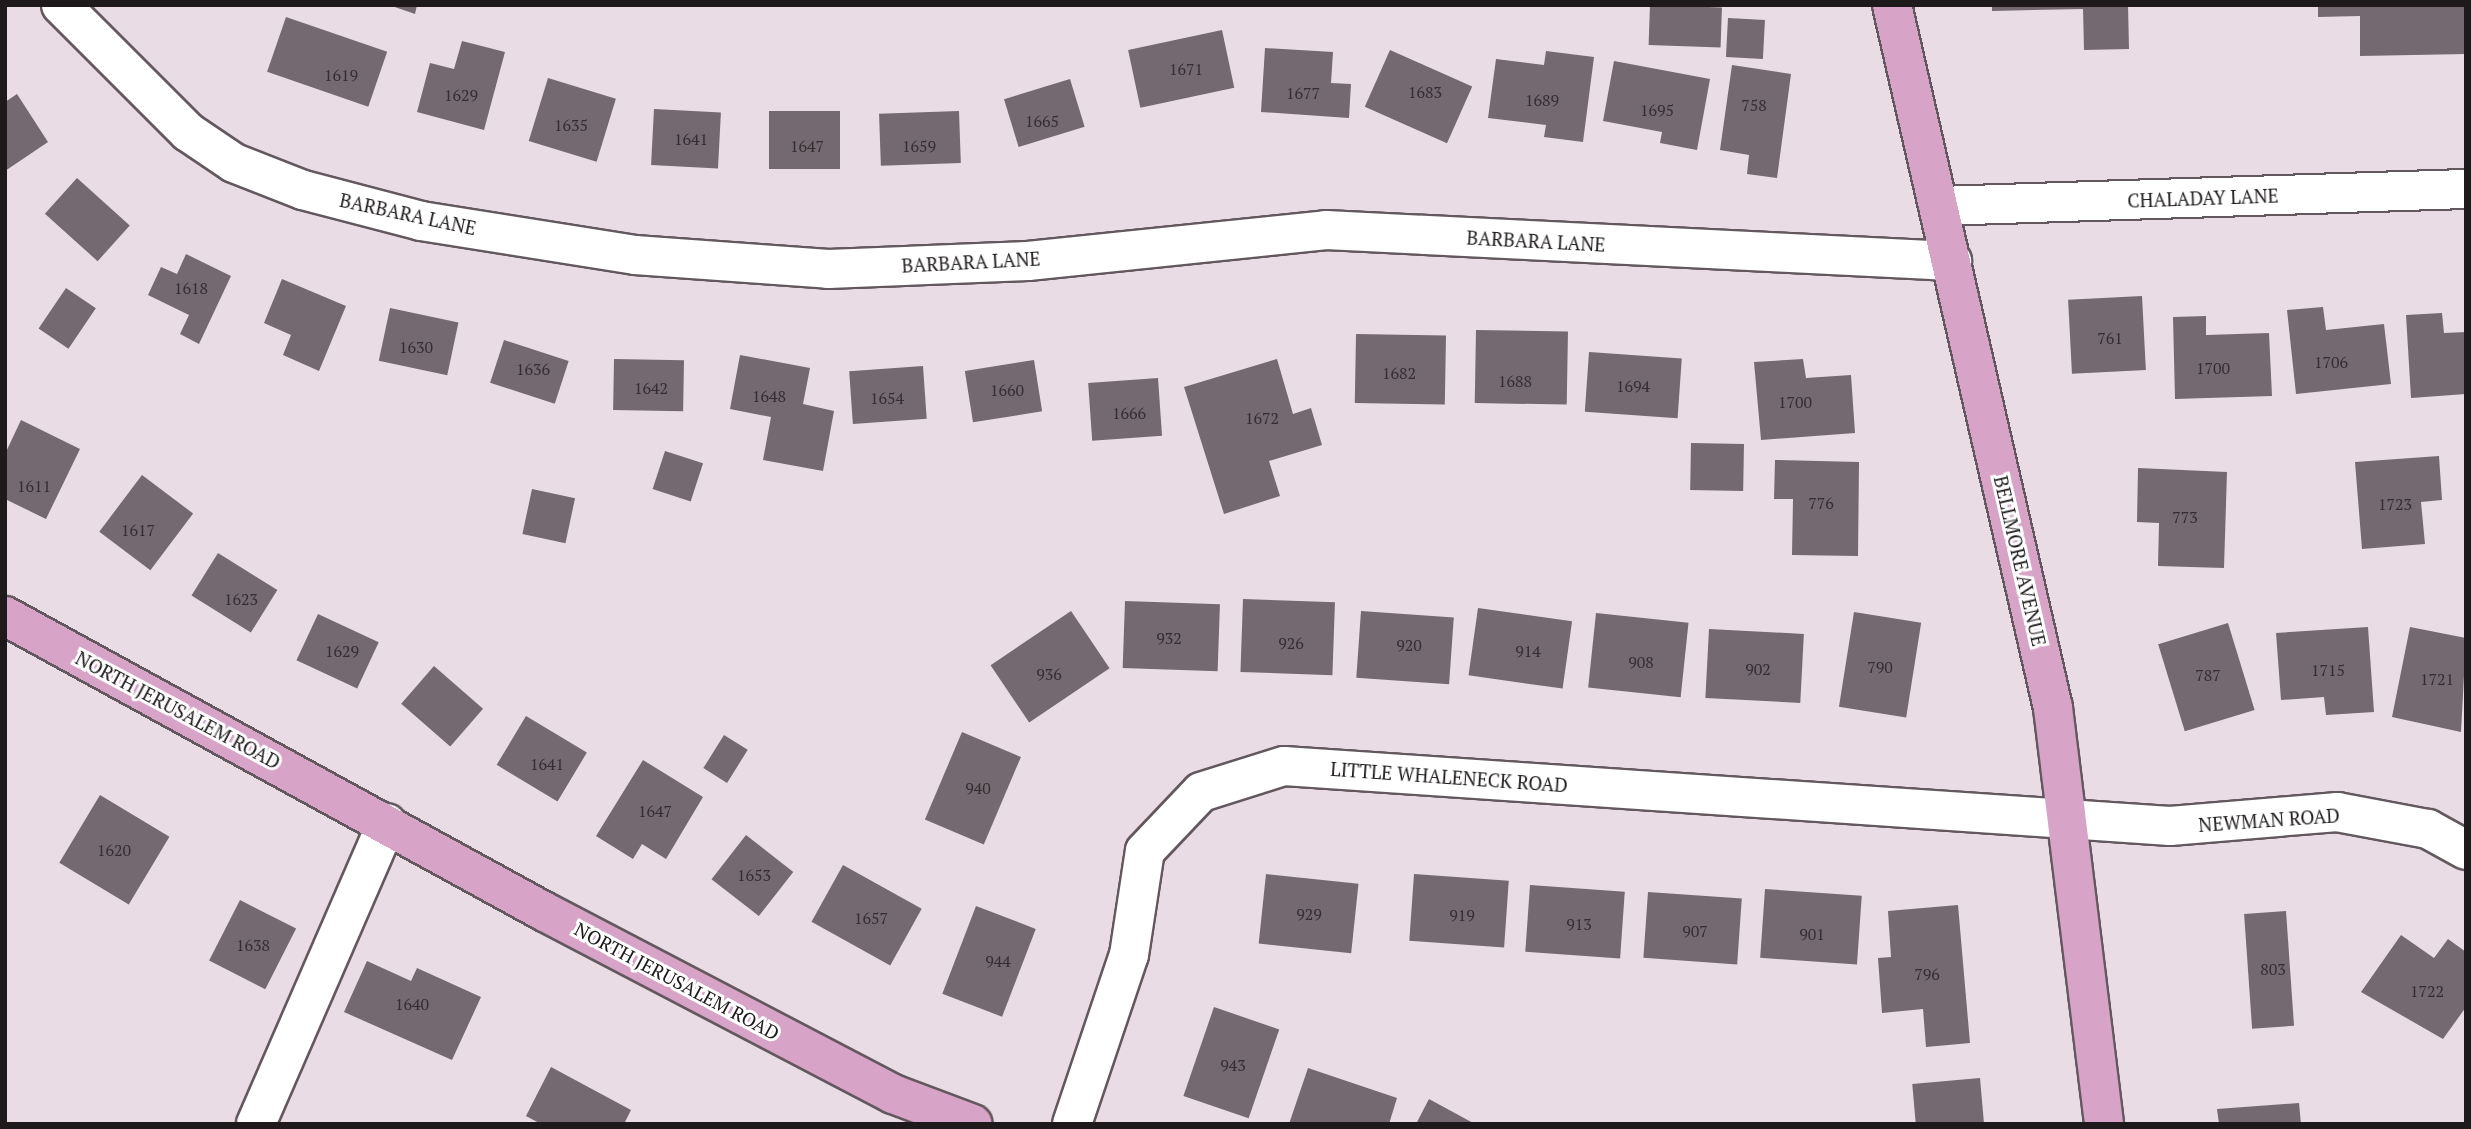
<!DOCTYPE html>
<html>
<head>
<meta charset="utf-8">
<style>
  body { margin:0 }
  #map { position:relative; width:2471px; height:1129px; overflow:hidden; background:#eadce4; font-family:"PT Serif",serif }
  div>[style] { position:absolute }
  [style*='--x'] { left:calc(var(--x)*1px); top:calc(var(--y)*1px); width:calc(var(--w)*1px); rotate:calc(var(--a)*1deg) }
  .building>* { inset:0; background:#746970; transform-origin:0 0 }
  .roads { filter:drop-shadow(2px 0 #63585e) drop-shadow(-2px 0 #63585e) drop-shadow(0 2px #63585e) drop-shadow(0 -2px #63585e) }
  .minor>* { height:38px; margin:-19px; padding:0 19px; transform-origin:19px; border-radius:19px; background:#fff }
  .major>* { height:38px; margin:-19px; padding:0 19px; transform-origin:19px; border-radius:19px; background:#d7a3c6 }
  span { translate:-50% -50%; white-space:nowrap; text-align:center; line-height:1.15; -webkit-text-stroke:6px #fff; paint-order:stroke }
  .number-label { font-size:16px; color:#342e31 }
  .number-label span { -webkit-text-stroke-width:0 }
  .street-label { font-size:19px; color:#1e1a1c }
  .frame { position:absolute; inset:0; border:7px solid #1e1a1c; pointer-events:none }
</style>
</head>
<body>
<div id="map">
  <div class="building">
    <div style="clip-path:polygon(389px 5px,417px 5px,415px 14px)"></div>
    <div style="left:1650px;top:5px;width:72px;height:40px;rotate:2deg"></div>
    <div style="clip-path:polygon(1992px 5px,2128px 5px,2129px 49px,2084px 50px,2083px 9px,1992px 11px)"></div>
    <div style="clip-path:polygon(2318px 5px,2466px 5px,2466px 54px,2360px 56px,2360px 16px,2318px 17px)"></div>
    <div style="left:286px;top:17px;width:107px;height:58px;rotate:19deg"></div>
    <div style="left:1728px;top:18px;width:37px;height:39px;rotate:3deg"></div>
    <div style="left:1222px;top:30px;width:59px;height:96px;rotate:78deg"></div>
    <div style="clip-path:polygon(462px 41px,505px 52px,484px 130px,417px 112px,430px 63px,454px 69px)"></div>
    <div style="clip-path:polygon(1265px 48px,1333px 52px,1331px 83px,1351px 84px,1349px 118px,1261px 112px)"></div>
    <div style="left:1390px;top:50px;width:90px;height:62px;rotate:24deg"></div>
    <div style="clip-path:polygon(1546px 51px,1594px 57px,1583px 142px,1544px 137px,1546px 125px,1488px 118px,1496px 59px,1544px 65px)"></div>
    <div style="clip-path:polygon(1614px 61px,1710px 79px,1697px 150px,1660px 143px,1662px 132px,1603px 121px)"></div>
    <div style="clip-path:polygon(1732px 65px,1791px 74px,1777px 178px,1747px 174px,1749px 155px,1720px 150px)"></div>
    <div style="left:548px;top:78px;width:71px;height:66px;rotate:17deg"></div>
    <div style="left:1070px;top:79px;width:50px;height:69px;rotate:73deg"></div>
    <div style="clip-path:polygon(17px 94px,48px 142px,5px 171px,5px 102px)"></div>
    <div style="left:654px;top:109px;width:67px;height:56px;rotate:3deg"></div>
    <div style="left:769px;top:111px;width:71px;height:58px"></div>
    <div style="left:959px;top:111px;width:52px;height:80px;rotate:88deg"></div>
    <div style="left:77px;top:178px;width:71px;height:48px;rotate:42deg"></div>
    <div style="clip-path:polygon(186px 254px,231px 276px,199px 344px,180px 334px,189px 315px,148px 295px,161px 267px,177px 274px)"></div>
    <div style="clip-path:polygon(282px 279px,346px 306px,319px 371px,283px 355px,291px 335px,264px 323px)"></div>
    <div style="left:66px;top:288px;width:36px;height:49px;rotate:34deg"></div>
    <div style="left:2142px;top:296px;width:74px;height:74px;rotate:87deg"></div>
    <div style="clip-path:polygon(2323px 307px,2326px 330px,2384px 324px,2391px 384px,2296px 394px,2287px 310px)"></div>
    <div style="left:390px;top:308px;width:70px;height:54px;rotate:12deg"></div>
    <div style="clip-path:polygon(2442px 313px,2444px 333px,2466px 332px,2466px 394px,2411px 398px,2406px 315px)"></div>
    <div style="clip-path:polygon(2206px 316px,2206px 335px,2269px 333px,2272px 396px,2175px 399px,2173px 317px)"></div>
    <div style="left:1476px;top:330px;width:92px;height:73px;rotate:1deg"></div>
    <div style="left:1356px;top:334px;width:90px;height:69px;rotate:1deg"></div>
    <div style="left:504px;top:340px;width:68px;height:45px;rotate:18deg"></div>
    <div style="left:1589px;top:352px;width:93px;height:60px;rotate:4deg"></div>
    <div style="clip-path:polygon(740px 355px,810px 368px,803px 404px,834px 411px,823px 471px,763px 460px,771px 417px,730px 409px)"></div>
    <div style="left:614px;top:359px;width:70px;height:51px;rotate:1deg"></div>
    <div style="clip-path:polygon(1277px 359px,1293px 414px,1311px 408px,1322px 445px,1269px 461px,1280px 496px,1224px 514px,1184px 387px)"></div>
    <div style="clip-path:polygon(1803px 359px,1806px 378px,1851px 375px,1855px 433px,1761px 440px,1754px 362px)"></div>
    <div style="left:1034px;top:360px;width:52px;height:70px;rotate:81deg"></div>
    <div style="left:923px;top:366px;width:53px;height:74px;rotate:86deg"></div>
    <div style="left:1158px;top:378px;width:58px;height:70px;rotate:86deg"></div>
    <div style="clip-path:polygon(21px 420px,80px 449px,46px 519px,5px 499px,5px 454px)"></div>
    <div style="left:1691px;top:443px;width:53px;height:47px;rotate:1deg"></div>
    <div style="left:665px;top:451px;width:40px;height:40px;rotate:18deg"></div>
    <div style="clip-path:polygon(2439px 456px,2442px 500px,2421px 502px,2425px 544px,2362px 549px,2355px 462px)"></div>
    <div style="clip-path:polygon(1775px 460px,1859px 462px,1858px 556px,1792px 555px,1793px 499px,1774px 499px)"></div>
    <div style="clip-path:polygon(2138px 468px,2227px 472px,2224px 568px,2158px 566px,2159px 523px,2137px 522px)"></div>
    <div style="left:142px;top:475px;width:64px;height:71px;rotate:37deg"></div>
    <div style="left:532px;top:489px;width:44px;height:46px;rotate:12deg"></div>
    <div style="left:218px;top:553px;width:70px;height:50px;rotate:32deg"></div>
    <div style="left:1243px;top:599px;width:92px;height:73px;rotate:2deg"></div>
    <div style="left:1125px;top:601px;width:95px;height:67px;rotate:2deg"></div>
    <div style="left:1478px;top:608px;width:95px;height:68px;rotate:8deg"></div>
    <div style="left:1071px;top:611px;width:69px;height:97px;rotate:56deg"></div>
    <div style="left:1361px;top:611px;width:93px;height:67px;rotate:4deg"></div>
    <div style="left:1854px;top:612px;width:68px;height:96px;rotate:9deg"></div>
    <div style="left:1596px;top:613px;width:93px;height:75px;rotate:6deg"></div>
    <div style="left:318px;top:614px;width:67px;height:51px;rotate:25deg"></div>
    <div style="left:2228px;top:623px;width:91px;height:73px;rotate:73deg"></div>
    <div style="clip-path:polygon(2368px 627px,2374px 712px,2326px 715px,2324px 697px,2281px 700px,2276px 633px)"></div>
    <div style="clip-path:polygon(2410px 627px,2466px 638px,2461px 732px,2392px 717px)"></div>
    <div style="left:1709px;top:629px;width:95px;height:69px;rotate:3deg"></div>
    <div style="left:434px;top:666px;width:65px;height:50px;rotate:41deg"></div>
    <div style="left:526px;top:716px;width:71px;height:57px;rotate:31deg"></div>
    <div style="left:962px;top:732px;width:64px;height:95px;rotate:23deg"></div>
    <div style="left:724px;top:735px;width:28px;height:39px;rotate:32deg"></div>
    <div style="clip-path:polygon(643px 760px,703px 797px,666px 859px,642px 844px,633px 859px,596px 836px)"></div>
    <div style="left:100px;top:795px;width:81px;height:79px;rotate:31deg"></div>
    <div style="left:746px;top:835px;width:60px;height:56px;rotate:38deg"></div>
    <div style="left:843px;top:865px;width:90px;height:65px;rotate:29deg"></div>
    <div style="left:1266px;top:874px;width:93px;height:70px;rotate:6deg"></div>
    <div style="left:1414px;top:874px;width:95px;height:67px;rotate:4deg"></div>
    <div style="left:1530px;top:885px;width:95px;height:67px;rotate:4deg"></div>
    <div style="left:1765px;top:889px;width:97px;height:69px;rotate:4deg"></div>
    <div style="left:1648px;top:892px;width:94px;height:66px;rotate:4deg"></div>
    <div style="left:240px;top:900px;width:63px;height:68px;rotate:27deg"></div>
    <div style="clip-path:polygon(1958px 905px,1970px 1043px,1926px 1047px,1923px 1009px,1882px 1013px,1878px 958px,1891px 957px,1888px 911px)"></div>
    <div style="left:976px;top:906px;width:64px;height:94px;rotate:21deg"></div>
    <div style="left:2286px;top:911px;width:115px;height:42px;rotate:86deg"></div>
    <div style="clip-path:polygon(2401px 935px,2434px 958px,2448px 939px,2466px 952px,2466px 1007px,2443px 1039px,2361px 992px)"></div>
    <div style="clip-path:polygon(367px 961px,411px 981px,417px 968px,481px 997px,452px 1060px,344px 1012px)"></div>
    <div style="left:1214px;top:1007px;width:69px;height:94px;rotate:19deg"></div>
    <div style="clip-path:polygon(551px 1067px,631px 1110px,624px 1124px,541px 1124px,526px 1116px)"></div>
    <div style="clip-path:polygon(1308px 1068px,1397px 1098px,1389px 1124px,1289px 1124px)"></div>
    <div style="left:1980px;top:1078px;width:46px;height:68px;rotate:85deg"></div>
    <div style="clip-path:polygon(1429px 1099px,1475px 1124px,1416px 1124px)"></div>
    <div style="clip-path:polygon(2299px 1103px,2301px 1124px,2219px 1124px,2217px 1109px)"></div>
  </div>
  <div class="roads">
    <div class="minor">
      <div style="--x:61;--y:5;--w:180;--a:45"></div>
      <div style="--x:188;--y:132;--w:55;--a:34"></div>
      <div style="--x:234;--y:163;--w:74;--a:21.4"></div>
      <div style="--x:303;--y:190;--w:122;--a:14.7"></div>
      <div style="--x:421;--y:221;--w:217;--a:9"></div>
      <div style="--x:635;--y:255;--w:194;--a:4.1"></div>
      <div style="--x:828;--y:269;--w:200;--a:-2.3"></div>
      <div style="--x:1028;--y:261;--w:300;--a:-5.9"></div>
      <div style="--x:1326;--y:230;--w:627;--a:2.84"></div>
      <div style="--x:1939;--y:206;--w:527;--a:-1.85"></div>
      <div style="--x:256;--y:1124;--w:328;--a:-66.5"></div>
      <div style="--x:1072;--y:1124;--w:178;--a:-71.4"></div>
      <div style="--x:1129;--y:955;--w:105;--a:-81.3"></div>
      <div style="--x:1145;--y:851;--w:81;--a:-46.5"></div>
      <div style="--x:1201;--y:792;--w:87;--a:-17.4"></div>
      <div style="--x:1284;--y:766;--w:888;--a:3.87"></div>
      <div style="--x:2170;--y:826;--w:168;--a:-4.8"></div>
      <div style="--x:2337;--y:812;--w:93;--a:10.6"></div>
      <div style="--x:2428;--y:829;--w:43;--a:28.9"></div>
    </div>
    <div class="major">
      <div style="--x:1892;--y:5;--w:721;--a:77.1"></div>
      <div style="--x:2053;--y:708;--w:419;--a:83"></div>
      <div style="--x:5;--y:616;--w:616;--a:28.73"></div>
      <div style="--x:545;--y:912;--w:393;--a:27.6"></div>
      <div style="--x:893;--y:1094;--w:85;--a:20.6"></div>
    </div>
  </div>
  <div class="number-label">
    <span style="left:1186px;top:69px">1671</span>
    <span style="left:341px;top:75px">1619</span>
    <span style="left:1425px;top:92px">1683</span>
    <span style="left:1303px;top:93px">1677</span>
    <span style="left:461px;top:95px">1629</span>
    <span style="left:1542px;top:100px">1689</span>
    <span style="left:1754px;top:105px">758</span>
    <span style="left:1657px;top:110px">1695</span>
    <span style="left:1042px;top:121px">1665</span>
    <span style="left:571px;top:125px">1635</span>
    <span style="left:691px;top:139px">1641</span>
    <span style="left:807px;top:146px">1647</span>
    <span style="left:919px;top:146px">1659</span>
    <span style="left:191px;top:288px">1618</span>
    <span style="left:2110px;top:338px">761</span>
    <span style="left:416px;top:347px">1630</span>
    <span style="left:2331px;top:362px">1706</span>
    <span style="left:2213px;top:368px">1700</span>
    <span style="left:533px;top:369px">1636</span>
    <span style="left:1399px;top:373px">1682</span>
    <span style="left:1515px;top:381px">1688</span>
    <span style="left:1633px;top:386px">1694</span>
    <span style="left:651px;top:388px">1642</span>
    <span style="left:1007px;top:390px">1660</span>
    <span style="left:769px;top:396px">1648</span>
    <span style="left:887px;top:398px">1654</span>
    <span style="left:1795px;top:402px">1700</span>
    <span style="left:1129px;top:413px">1666</span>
    <span style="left:1262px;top:418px">1672</span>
    <span style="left:34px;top:486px">1611</span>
    <span style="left:1821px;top:503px">776</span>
    <span style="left:2395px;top:504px">1723</span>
    <span style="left:2185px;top:517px">773</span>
    <span style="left:138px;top:530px">1617</span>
    <span style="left:241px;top:599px">1623</span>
    <span style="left:1169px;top:638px">932</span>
    <span style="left:1291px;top:643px">926</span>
    <span style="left:1409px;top:645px">920</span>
    <span style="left:342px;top:651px">1629</span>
    <span style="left:1528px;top:651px">914</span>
    <span style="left:1641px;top:662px">908</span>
    <span style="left:1880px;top:667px">790</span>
    <span style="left:1758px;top:669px">902</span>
    <span style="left:2328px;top:670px">1715</span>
    <span style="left:1049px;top:674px">936</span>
    <span style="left:2208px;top:675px">787</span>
    <span style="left:2437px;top:679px">1721</span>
    <span style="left:547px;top:764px">1641</span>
    <span style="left:978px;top:788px">940</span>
    <span style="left:655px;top:811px">1647</span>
    <span style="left:114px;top:850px">1620</span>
    <span style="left:754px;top:875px">1653</span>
    <span style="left:1309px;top:914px">929</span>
    <span style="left:1462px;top:915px">919</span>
    <span style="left:871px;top:918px">1657</span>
    <span style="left:1579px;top:924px">913</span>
    <span style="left:1695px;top:931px">907</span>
    <span style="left:1812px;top:934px">901</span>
    <span style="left:253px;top:945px">1638</span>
    <span style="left:998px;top:961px">944</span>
    <span style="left:2273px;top:969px">803</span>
    <span style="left:1927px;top:974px">796</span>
    <span style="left:2427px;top:991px">1722</span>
    <span style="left:412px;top:1004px">1640</span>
    <span style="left:1233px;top:1065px">943</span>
  </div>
  <div class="street-label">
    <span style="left:2203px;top:198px;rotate:-2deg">CHALADAY LANE</span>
    <span style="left:408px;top:214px;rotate:12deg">BARBARA LANE</span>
    <span style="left:1536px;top:241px;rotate:3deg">BARBARA LANE</span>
    <span style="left:971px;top:262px;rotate:-3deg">BARBARA LANE</span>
    <span style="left:2020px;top:561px;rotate:77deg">BELLMORE AVENUE</span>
    <span style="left:178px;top:710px;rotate:28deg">NORTH JERUSALEM ROAD</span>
    <span style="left:1449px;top:777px;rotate:4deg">LITTLE WHALENECK ROAD</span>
    <span style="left:2269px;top:820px;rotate:-4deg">NEWMAN ROAD</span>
    <span style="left:677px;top:981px;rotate:28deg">NORTH JERUSALEM ROAD</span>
  </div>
  <div class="frame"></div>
</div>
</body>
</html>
